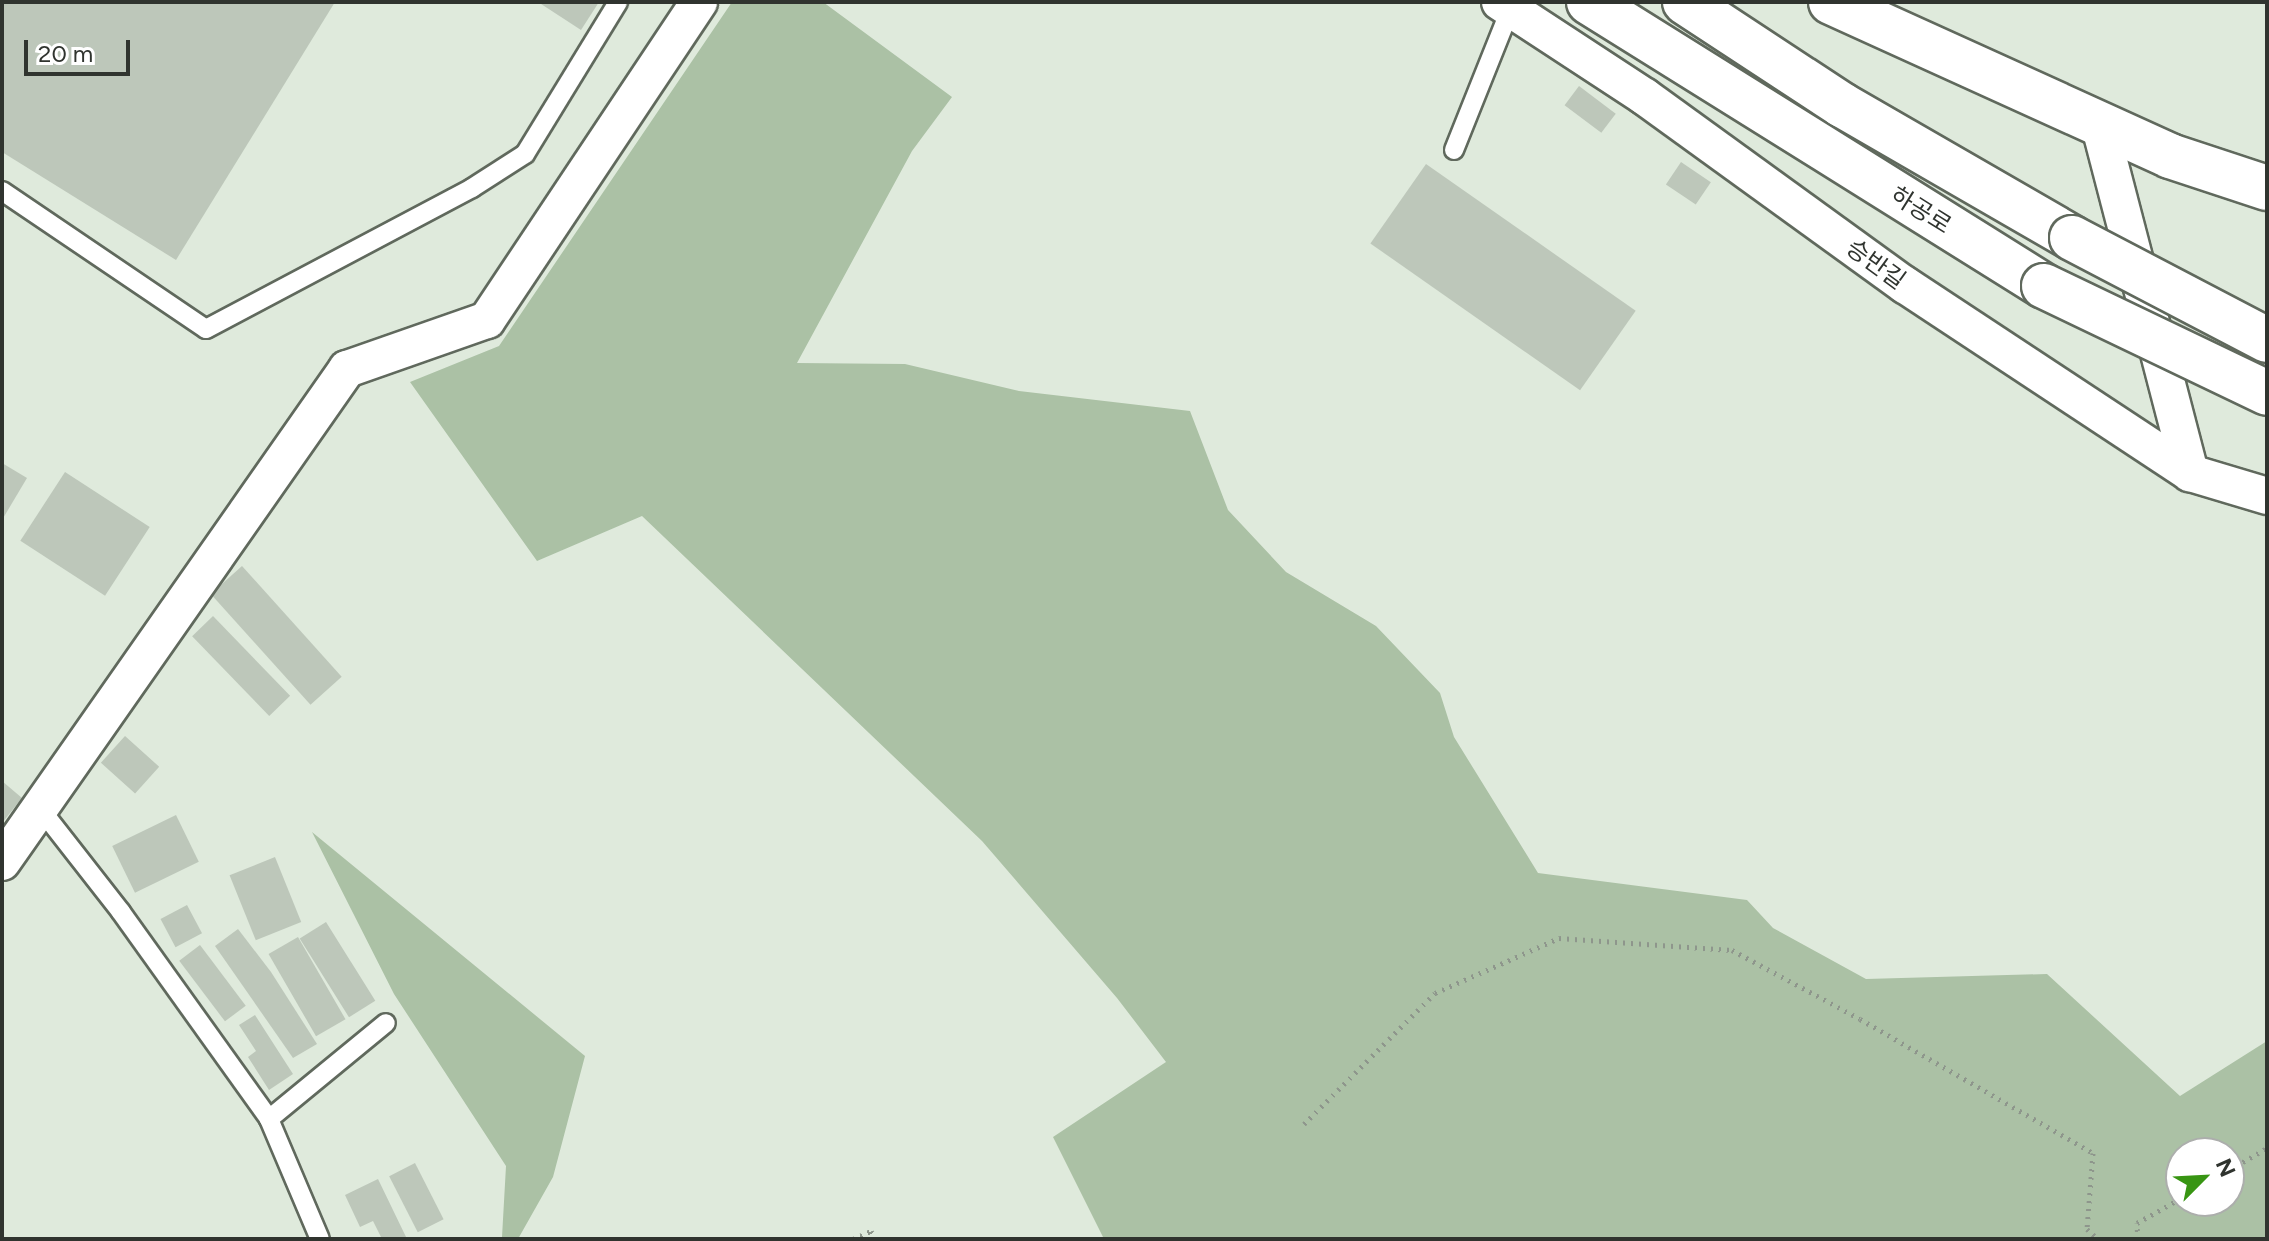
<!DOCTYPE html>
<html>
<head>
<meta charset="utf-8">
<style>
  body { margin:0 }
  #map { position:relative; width:2269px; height:1241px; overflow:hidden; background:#dfeadc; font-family:Figtree,"Noto Sans KR",sans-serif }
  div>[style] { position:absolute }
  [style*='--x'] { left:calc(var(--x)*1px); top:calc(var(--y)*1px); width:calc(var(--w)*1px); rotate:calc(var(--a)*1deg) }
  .green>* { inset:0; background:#abc1a5 }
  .building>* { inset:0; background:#bdc7ba; transform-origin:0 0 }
  .path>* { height:5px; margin-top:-2.5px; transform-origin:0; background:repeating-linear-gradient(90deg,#8e968c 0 2px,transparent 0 8px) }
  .roads { filter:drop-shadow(2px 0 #60695d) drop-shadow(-2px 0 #60695d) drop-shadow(0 2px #60695d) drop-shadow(0 -2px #60695d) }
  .service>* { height:18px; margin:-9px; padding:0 9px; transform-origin:9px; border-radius:9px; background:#fff }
  .minor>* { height:36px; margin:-18px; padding:0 18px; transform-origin:18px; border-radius:18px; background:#fff }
  .tertiary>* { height:44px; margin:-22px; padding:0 22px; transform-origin:22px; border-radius:22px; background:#fff }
  .bridges { filter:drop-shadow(2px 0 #60695d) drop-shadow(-2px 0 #60695d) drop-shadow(0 2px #60695d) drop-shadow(0 -2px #60695d) }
  .tertiary-bridge>* { height:44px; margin:-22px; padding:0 22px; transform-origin:22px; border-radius:22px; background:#fff }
  span { translate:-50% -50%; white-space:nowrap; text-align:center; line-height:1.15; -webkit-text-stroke:8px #fff; paint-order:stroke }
  .street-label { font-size:24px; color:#30342f }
  .frame { position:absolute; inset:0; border:4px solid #30342f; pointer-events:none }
  .north { position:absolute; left:2165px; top:1137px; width:80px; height:80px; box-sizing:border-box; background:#fff; border:2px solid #acaeac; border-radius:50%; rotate:66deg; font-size:22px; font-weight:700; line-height:32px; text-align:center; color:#30342f }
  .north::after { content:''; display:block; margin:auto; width:28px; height:36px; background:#389513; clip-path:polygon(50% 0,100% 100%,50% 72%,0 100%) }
  .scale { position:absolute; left:24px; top:40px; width:106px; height:36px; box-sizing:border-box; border:4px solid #30342f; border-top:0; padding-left:10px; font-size:24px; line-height:28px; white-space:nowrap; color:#30342f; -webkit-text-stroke:6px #fff; paint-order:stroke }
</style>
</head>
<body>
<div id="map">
  <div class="green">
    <div style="clip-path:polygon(evenodd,732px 2px,823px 2px,952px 97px,912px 151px,797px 363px,905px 364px,1019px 391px,1190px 411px,1228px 510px,1286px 572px,1376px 626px,1440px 693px,1454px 737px,1538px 873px,1747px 900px,1773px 928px,1866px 979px,2047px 974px,2180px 1096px,2267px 1041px,2267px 1239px,1104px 1239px,1053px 1137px,1166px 1062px,1117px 998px,982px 841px,642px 516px,537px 561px,410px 382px,499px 346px,732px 2px,2229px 1153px,2229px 1201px,2181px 1201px,2181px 1153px,2229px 1153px)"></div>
    <div style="clip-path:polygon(312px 832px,585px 1056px,553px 1177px,518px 1239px,502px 1237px,506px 1166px,394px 994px)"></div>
  </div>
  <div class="building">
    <div style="clip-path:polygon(2px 2px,335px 2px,176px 260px,2px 152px)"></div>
    <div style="clip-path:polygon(538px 2px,599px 2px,581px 30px)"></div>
    <div style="left:1579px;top:86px;width:46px;height:24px;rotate:37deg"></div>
    <div style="left:1681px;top:162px;width:36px;height:27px;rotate:34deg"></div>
    <div style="left:1426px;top:164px;width:256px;height:97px;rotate:35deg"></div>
    <div style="clip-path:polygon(2px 463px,27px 478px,2px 520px)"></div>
    <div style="left:65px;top:472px;width:101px;height:82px;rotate:33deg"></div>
    <div style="left:242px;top:566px;width:149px;height:42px;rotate:48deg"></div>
    <div style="left:213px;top:616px;width:111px;height:29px;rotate:46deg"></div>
    <div style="left:125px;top:736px;width:46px;height:36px;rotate:42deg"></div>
    <div style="clip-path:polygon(2px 781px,22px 798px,2px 823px)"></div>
    <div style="left:176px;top:815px;width:52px;height:71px;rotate:64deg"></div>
    <div style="left:275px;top:857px;width:70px;height:49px;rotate:68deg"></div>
    <div style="left:187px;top:905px;width:32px;height:30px;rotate:62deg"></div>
    <div style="left:326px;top:922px;width:93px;height:31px;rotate:58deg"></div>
    <div style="clip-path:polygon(238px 929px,271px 972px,317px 1044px,293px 1058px,215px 946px)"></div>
    <div style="left:298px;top:937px;width:95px;height:34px;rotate:60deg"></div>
    <div style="left:200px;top:945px;width:76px;height:26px;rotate:53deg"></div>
    <div style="clip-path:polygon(255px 1015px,293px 1074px,269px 1090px,248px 1057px,256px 1051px,239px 1025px)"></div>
    <div style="left:415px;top:1163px;width:63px;height:29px;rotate:63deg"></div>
    <div style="clip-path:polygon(378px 1179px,407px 1239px,382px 1239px,373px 1221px,360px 1227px,345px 1195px)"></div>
  </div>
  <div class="path">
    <div style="--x:1304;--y:1124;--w:185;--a:-45"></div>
    <div style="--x:1435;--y:993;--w:136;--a:-23.9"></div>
    <div style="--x:1559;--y:938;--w:173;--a:4"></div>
    <div style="--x:1732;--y:950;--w:145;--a:28.3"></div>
    <div style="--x:1860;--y:1019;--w:269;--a:29.9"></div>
    <div style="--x:2093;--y:1153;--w:76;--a:94.5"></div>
    <div style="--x:2087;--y:1229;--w:15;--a:42"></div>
    <div style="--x:2229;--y:1170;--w:44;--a:-30.1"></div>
    <div style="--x:853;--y:1239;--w:20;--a:-24"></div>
    <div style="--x:871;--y:1231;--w:9;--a:58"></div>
    <div style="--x:2138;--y:1239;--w:16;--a:-94"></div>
    <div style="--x:2137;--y:1223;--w:51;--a:-29.6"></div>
  </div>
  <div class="roads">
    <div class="service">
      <div style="--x:1454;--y:150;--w:151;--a:-68.2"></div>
      <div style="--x:2;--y:191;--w:246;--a:34.1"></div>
      <div style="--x:206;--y:329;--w:301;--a:-27.9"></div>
      <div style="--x:472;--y:188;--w:63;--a:-32.7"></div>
      <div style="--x:525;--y:154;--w:178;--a:-58.5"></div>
      <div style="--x:39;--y:807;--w:133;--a:52"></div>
      <div style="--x:121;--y:912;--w:254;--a:54.4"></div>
      <div style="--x:269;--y:1119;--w:130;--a:67"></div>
      <div style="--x:269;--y:1119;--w:151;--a:-39.4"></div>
    </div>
    <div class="minor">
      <div style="--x:1500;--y:2;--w:173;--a:33.2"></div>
      <div style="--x:1645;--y:97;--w:321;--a:35.9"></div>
      <div style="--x:1905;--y:285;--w:341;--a:33.4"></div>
      <div style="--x:2190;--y:473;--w:80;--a:16.6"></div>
      <div style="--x:2099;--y:123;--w:362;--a:75.4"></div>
      <div style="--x:2;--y:862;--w:602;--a:-55.02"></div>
      <div style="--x:347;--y:369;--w:148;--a:-19.3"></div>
      <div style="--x:487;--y:320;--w:382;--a:-56.3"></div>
    </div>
    <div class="tertiary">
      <div style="--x:1589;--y:2;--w:536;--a:31.97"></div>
      <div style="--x:1685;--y:2;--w:188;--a:33.3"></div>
      <div style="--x:1842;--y:105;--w:266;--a:30"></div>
      <div style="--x:1831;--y:2;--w:372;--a:24.4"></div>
      <div style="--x:2170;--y:156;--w:102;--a:18.3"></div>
    </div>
  </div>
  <div class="bridges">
    <div class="tertiary-bridge">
      <div style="--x:2072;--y:238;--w:220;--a:27.6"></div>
      <div style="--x:2044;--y:286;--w:247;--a:25.6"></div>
    </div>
  </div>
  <div class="street-label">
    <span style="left:1921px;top:210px;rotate:32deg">하공로</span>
    <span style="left:1876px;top:264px;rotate:36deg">승반길</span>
  </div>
  <div class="frame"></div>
  <div class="north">N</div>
  <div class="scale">20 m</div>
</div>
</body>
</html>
